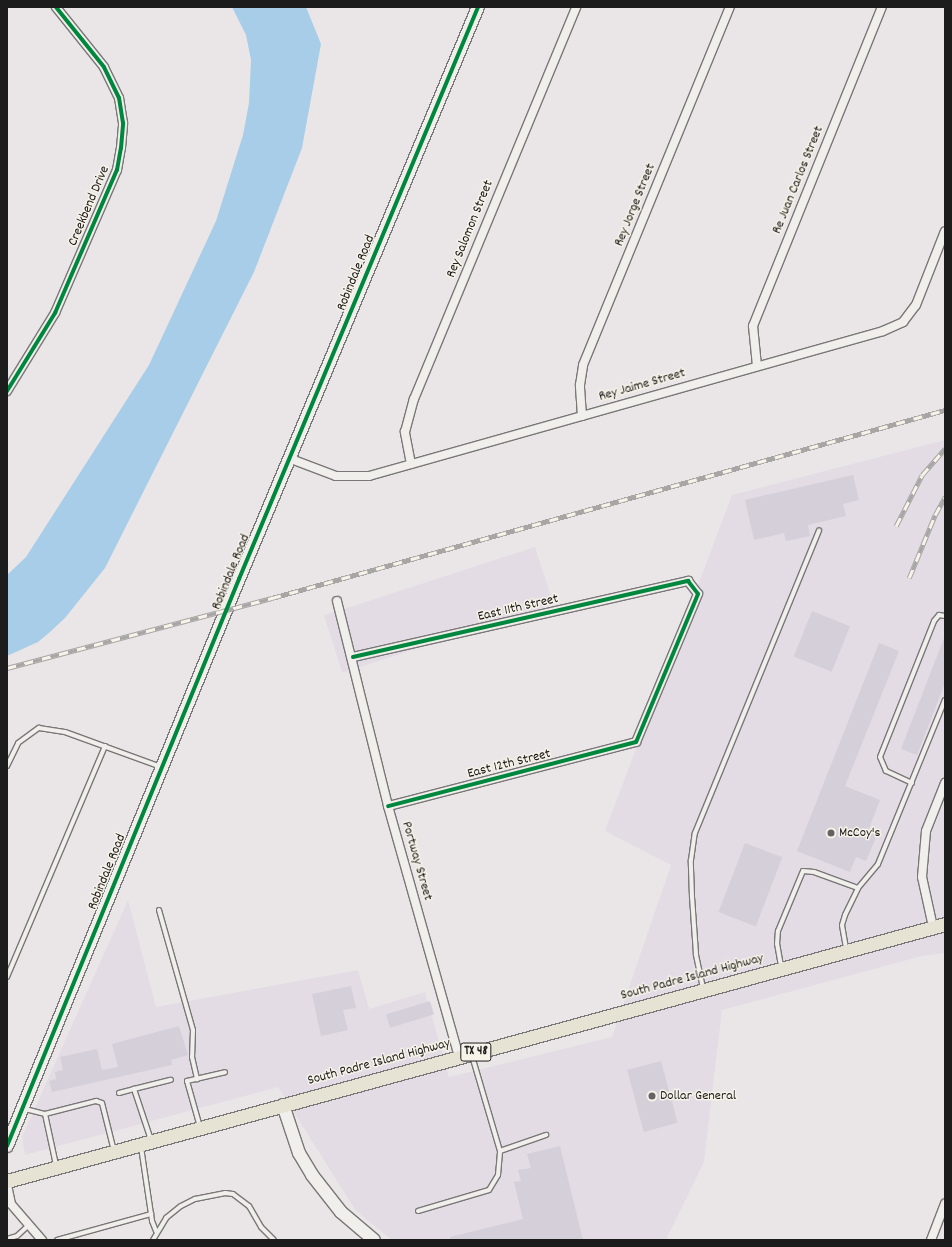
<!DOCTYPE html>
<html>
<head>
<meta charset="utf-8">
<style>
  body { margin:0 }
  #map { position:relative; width:952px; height:1247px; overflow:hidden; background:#eae6e7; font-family:Dekko,sans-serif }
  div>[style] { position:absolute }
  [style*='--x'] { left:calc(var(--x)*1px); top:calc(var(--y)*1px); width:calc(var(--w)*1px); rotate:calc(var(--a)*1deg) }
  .built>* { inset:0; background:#e3dce5; transform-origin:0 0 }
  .water>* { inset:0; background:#a8cde9 }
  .building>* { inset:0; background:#d4cfd9; transform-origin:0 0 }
  .roads { filter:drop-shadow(1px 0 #797777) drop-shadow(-1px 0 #797777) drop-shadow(0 1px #797777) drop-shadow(0 -1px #797777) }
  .lane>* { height:4px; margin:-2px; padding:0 2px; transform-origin:2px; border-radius:2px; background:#f1efec }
  .street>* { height:8px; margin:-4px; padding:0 4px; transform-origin:4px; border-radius:4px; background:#f1efec }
  .secondary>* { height:12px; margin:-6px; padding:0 6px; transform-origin:6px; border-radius:6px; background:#f1efec }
  .primary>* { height:13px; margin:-6.5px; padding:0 6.5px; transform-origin:6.5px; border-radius:6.5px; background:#e6e2d4 }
  .rail>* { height:4.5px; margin-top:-2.25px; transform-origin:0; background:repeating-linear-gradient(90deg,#f7f3e8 0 9px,#a8a6a5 0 18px); box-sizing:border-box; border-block:1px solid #a8a6a5 }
  .cycleway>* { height:4px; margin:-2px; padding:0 2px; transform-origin:2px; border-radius:2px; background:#00873e }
  .dots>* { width:11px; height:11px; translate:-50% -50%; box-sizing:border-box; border:2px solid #f7f3e8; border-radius:50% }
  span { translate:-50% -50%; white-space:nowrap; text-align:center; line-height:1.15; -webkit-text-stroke:3px #f7f3e8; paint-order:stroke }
  .shield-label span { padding:1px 3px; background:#f7f3e8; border:1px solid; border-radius:3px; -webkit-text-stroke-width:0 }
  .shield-label { font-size:13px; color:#1c1c1c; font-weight:700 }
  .street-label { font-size:14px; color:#1c1c1c }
  .poi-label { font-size:14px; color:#1c1c1c }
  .left { translate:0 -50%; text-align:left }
  .frame { position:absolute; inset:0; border:8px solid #1c1c1c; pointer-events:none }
</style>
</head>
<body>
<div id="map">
  <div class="built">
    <div style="clip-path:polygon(945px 440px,945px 953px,922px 956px,722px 1010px,704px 1162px,666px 1240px,392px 1240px,356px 1211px,278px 1087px,25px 1155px,22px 1137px,128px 900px,156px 1007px,358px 970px,369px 1009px,425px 992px,449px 1077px,612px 1037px,671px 865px,605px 831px,732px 495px)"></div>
    <div style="left:535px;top:547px;width:60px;height:222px;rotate:72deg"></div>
  </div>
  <div class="water">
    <div style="clip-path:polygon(232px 7px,306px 7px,321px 44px,302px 148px,254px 272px,105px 568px,65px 618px,50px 632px,38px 642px,7px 656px,7px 575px,26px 557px,149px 365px,216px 221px,243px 135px,249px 103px,251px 60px,246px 35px)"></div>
  </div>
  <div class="building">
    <div style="clip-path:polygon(853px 475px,859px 500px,843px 504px,846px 516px,808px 525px,810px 536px,786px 541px,784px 533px,754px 540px,745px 500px)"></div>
    <div style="left:812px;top:611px;width:41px;height:49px;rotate:22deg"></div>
    <div style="clip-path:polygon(944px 638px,945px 683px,917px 755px,901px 749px)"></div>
    <div style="clip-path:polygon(879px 643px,899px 651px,845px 786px,880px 800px,868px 831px,877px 835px,866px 861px,856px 857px,850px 872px,797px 851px)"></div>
    <div style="left:745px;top:843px;width:40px;height:74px;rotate:21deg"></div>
    <div style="clip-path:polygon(351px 986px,356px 1008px,343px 1010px,348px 1030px,321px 1036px,312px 994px)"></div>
    <div style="left:430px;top:1001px;width:14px;height:46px;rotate:73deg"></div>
    <div style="clip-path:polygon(179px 1026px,188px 1055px,171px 1060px,172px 1065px,52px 1092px,49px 1081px,56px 1079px,55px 1072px,63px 1070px,60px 1057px,97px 1049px,102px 1070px,118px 1067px,112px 1044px)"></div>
    <div style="left:661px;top:1061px;width:64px;height:35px;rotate:75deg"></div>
    <div style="clip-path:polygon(560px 1146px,583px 1240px,450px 1240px,450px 1237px,523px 1219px,514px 1182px,521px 1181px,518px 1170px,531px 1168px,527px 1154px)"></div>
  </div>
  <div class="roads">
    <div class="lane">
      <div style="--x:7;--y:766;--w:25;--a:-64"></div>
      <div style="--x:18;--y:743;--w:26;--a:-36"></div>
      <div style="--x:39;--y:728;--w:26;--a:9"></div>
      <div style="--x:65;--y:732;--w:102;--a:20"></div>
      <div style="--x:912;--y:783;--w:29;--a:-155"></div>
      <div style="--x:886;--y:771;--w:15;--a:-113"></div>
      <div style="--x:880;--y:757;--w:146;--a:-68.3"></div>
      <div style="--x:934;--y:621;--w:8;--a:-50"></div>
      <div style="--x:939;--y:615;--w:6;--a:9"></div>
      <div style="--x:159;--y:910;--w:125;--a:74.2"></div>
      <div style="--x:193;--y:1030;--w:27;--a:92"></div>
      <div style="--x:192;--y:1057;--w:23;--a:77"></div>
      <div style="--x:846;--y:948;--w:23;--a:-100"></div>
      <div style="--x:842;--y:925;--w:10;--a:-73"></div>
      <div style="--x:845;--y:915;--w:30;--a:-64"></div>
      <div style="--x:858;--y:888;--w:31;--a:-50"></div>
      <div style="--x:878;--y:864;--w:177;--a:-67.8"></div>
      <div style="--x:781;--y:966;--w:22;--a:-100"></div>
      <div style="--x:777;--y:944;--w:13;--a:-86"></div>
      <div style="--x:778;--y:931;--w:65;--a:-67.4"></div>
      <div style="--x:803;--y:871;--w:11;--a:5"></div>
      <div style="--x:814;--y:872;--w:47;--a:20"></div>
      <div style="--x:7;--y:977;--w:251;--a:-67"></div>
      <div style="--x:703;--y:988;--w:35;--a:-102"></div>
      <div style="--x:696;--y:954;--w:57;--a:-94"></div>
      <div style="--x:692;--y:897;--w:37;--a:-92"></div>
      <div style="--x:691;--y:860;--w:27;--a:-82"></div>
      <div style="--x:695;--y:833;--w:327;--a:-67.7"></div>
      <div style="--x:119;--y:1093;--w:16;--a:-15"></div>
      <div style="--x:25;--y:1109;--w:21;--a:14"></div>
      <div style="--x:45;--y:1114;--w:53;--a:-14.3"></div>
      <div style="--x:96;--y:1101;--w:6;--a:18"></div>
      <div style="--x:102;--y:1103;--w:49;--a:76"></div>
      <div style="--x:45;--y:1114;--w:52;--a:77.8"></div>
      <div style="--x:200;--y:1127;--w:48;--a:-105.8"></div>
      <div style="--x:187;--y:1081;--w:39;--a:-13"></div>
      <div style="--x:151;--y:1140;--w:54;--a:-108.4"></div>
      <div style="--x:134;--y:1089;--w:38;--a:-14"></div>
      <div style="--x:141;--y:1147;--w:75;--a:81.5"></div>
      <div style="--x:152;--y:1221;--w:11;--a:68"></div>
      <div style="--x:500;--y:1151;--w:49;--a:-19.2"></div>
      <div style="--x:418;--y:1211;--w:74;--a:-16.5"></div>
      <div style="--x:489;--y:1190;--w:17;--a:-59"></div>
      <div style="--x:498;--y:1175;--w:24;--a:-85"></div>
      <div style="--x:500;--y:1151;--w:99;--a:-106.4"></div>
      <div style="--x:7;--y:1239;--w:10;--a:-17"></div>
      <div style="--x:17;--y:1236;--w:16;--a:-43"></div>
      <div style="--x:57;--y:1240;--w:98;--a:-15.5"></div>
      <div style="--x:153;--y:1240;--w:26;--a:-59"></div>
      <div style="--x:166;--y:1218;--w:19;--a:-39"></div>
      <div style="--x:181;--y:1206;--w:16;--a:-27"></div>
      <div style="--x:195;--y:1199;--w:31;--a:-11"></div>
      <div style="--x:225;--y:1193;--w:8;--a:7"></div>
      <div style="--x:233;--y:1194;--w:20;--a:37"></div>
      <div style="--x:249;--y:1206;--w:24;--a:60"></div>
      <div style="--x:261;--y:1227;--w:18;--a:45"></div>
    </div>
    <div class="street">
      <div style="--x:757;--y:366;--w:40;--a:-95.7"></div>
      <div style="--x:753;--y:326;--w:344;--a:-68"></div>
      <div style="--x:7;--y:391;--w:92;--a:-58.4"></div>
      <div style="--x:55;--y:313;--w:156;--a:-66.6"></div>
      <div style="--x:117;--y:170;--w:22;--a:-80"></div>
      <div style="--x:121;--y:148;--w:25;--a:-85"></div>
      <div style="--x:123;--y:123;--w:25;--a:-99"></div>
      <div style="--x:119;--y:98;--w:34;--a:-116"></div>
      <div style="--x:104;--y:67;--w:77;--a:-128.7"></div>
      <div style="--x:582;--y:416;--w:31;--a:-94"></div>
      <div style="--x:580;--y:385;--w:20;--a:-81"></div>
      <div style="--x:583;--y:365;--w:387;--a:-67.7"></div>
      <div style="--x:291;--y:459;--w:48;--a:20.7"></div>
      <div style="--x:336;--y:476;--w:33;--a:0"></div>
      <div style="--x:369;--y:476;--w:534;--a:-15.75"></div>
      <div style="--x:883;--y:331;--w:22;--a:-24"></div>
      <div style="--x:903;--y:322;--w:21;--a:-53"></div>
      <div style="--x:916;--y:305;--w:79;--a:-68.6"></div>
      <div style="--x:411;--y:464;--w:33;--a:-101"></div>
      <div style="--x:405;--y:432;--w:34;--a:-75"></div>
      <div style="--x:414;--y:399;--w:424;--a:-67.5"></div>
      <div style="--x:337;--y:601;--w:211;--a:76"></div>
      <div style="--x:388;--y:806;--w:261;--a:74.2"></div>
      <div style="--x:353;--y:657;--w:344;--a:-12.8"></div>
      <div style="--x:688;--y:581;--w:16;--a:52"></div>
      <div style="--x:698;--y:594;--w:160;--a:112.7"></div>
      <div style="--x:636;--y:742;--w:256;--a:165.5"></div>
      <div style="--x:933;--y:927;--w:51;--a:-102.4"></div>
      <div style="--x:922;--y:877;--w:46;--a:-85"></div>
      <div style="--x:926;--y:831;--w:52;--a:-68.4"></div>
      <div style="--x:7;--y:1185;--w:19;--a:78"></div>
      <div style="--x:11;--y:1204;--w:48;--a:49.3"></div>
      <div style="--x:931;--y:1240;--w:39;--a:-69"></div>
    </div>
    <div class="secondary">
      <div style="--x:283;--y:1105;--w:51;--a:71.6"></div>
      <div style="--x:299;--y:1153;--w:26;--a:59"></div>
      <div style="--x:312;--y:1175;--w:47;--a:51.9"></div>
      <div style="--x:341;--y:1212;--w:43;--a:40.3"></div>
      <div style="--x:7;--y:1146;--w:613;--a:-67.75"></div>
      <div style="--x:239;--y:579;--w:620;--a:-67.32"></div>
    </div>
    <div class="primary">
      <div style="--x:7;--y:1181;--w:973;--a:-15.32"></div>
    </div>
  </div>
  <div class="rail">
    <div style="--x:896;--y:526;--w:57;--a:-63"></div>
    <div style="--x:922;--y:475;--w:35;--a:-49"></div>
    <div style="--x:909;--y:578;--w:68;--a:-67.6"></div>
    <div style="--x:935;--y:515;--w:21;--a:-61"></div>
    <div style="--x:7;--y:668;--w:274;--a:-14.8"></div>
    <div style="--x:272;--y:598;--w:699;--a:-15.61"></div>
  </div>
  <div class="cycleway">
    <div style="--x:7;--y:391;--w:92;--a:-58.4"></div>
    <div style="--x:55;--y:313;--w:156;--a:-66.6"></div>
    <div style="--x:117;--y:170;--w:22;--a:-80"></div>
    <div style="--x:121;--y:148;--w:25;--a:-85"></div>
    <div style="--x:123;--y:123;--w:25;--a:-99"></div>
    <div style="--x:119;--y:98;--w:34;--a:-116"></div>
    <div style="--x:104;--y:67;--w:77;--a:-128.7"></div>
    <div style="--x:353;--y:657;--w:344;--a:-12.8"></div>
    <div style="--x:688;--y:581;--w:16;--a:52"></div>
    <div style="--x:698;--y:594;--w:160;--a:112.7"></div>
    <div style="--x:636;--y:742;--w:256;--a:165.5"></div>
    <div style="--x:7;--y:1146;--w:613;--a:-67.75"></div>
    <div style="--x:239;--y:579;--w:620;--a:-67.32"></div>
  </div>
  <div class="dots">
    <div style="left:831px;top:833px;background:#646363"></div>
    <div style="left:652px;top:1096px;background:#646363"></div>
  </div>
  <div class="shield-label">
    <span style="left:476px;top:1052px">TX 48</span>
  </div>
  <div class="street-label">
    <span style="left:798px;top:180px;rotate:-68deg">Re Juan Carlos Street</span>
    <span style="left:635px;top:205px;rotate:-68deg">Rey Jorge Street</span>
    <span style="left:89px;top:206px;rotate:-67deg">Creekbend Drive</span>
    <span style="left:470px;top:229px;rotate:-68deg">Rey Salomon Street</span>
    <span style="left:356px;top:273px;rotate:-68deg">Robindale Road</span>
    <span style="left:642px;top:385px;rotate:-16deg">Rey Jaime Street</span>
    <span style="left:231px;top:572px;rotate:-68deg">Robindale Road</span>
    <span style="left:518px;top:608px;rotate:-13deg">East 11th Street</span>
    <span style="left:509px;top:764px;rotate:-14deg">East 12th Street</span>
    <span style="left:417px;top:861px;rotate:74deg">Portway Street</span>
    <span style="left:107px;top:872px;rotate:-68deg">Robindale Road</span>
    <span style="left:692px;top:977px;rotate:-15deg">South Padre Island Highway</span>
    <span style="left:379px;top:1062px;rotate:-15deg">South Padre Island Highway</span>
  </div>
  <div class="poi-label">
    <span class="left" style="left:839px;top:833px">McCoy's</span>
    <span class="left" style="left:660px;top:1096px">Dollar General</span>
  </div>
  <div class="frame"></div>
</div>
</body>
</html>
